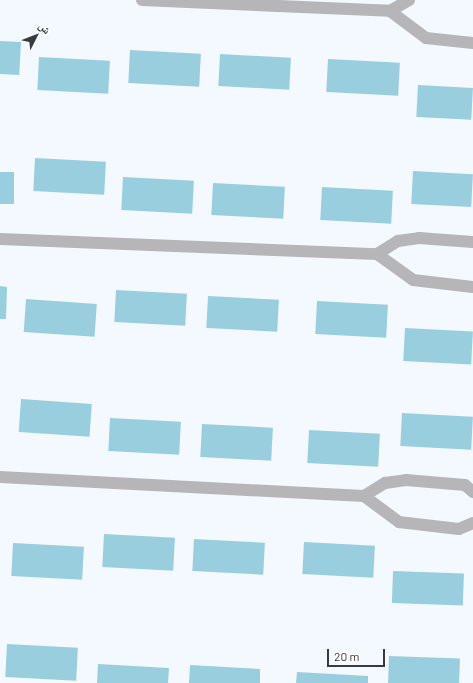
<!DOCTYPE html>
<html>
<head>
<meta charset="utf-8">
<style>
  body { margin:0 }
  #map { position:relative; width:473px; height:683px; overflow:hidden; background:#f4f9ff; font-family:Barlow,"Noto Naskh Arabic",sans-serif }
  div>[style] { position:absolute }
  [style*='--x'] { left:calc(var(--x)*1px); top:calc(var(--y)*1px); width:calc(var(--w)*1px); rotate:calc(var(--a)*1deg) }
  .building>* { inset:0; background:#99cedf; transform-origin:0 0 }
  .street>* { height:12px; margin:-6px; padding:0 6px; transform-origin:6px; border-radius:6px; background:#b6b6b9 }
  span { translate:-50% -50%; white-space:nowrap; text-align:center; line-height:1.15; -webkit-text-stroke:3.5px #fff; paint-order:stroke }
  .north { position:absolute; left:16px; top:16px; width:40px; height:40px; -webkit-text-stroke:3px #fff; paint-order:stroke; rotate:48deg; font-size:11px; font-weight:700; line-height:16px; text-align:center; color:#383a3c }
  .north::after { content:''; display:block; margin:auto; width:14px; height:18px; background:#383a3c; clip-path:polygon(50% 0,100% 100%,50% 72%,0 100%) }
  .scale { position:absolute; left:327px; top:649px; width:58px; height:18px; box-sizing:border-box; border:2px solid #383a3c; border-top:0; padding-left:5px; font-size:12px; line-height:14px; white-space:nowrap; color:#383a3c; -webkit-text-stroke:3px #fff; paint-order:stroke }
</style>
</head>
<body>
<div id="map">
  <div class="building">
    <div style="left:0;top:41px;width:21px;height:33px;rotate:3deg"></div>
    <div style="left:130px;top:50px;width:71px;height:33px;rotate:3deg"></div>
    <div style="left:220px;top:54px;width:71px;height:32px;rotate:3deg"></div>
    <div style="left:39px;top:57px;width:71px;height:33px;rotate:3deg"></div>
    <div style="left:328px;top:59px;width:72px;height:33px;rotate:3deg"></div>
    <div style="left:418px;top:85px;width:55px;height:32px;rotate:3deg"></div>
    <div style="left:35px;top:158px;width:71px;height:33px;rotate:3deg"></div>
    <div style="left:413px;top:171px;width:60px;height:33px;rotate:3deg"></div>
    <div style="left:0;top:172px;width:14px;height:32px"></div>
    <div style="left:123px;top:177px;width:71px;height:33px;rotate:3deg"></div>
    <div style="left:213px;top:183px;width:72px;height:32px;rotate:3deg"></div>
    <div style="left:322px;top:187px;width:71px;height:33px;rotate:3deg"></div>
    <div style="clip-path:polygon(0 286px,7px 287px,6px 319px,0 319px)"></div>
    <div style="left:116px;top:290px;width:71px;height:32px;rotate:3deg"></div>
    <div style="left:208px;top:296px;width:71px;height:32px;rotate:3deg"></div>
    <div style="left:26px;top:299px;width:71px;height:33px;rotate:4deg"></div>
    <div style="left:317px;top:301px;width:71px;height:33px;rotate:3deg"></div>
    <div style="left:405px;top:328px;width:68px;height:33px;rotate:3deg"></div>
    <div style="left:21px;top:399px;width:71px;height:33px;rotate:4deg"></div>
    <div style="left:402px;top:413px;width:71px;height:33px;rotate:3deg"></div>
    <div style="left:110px;top:418px;width:71px;height:33px;rotate:3deg"></div>
    <div style="left:202px;top:424px;width:71px;height:33px;rotate:3deg"></div>
    <div style="left:309px;top:430px;width:71px;height:33px;rotate:3deg"></div>
    <div style="left:104px;top:534px;width:71px;height:33px;rotate:3deg"></div>
    <div style="left:194px;top:539px;width:71px;height:32px;rotate:3deg"></div>
    <div style="left:304px;top:542px;width:71px;height:32px;rotate:3deg"></div>
    <div style="left:13px;top:543px;width:71px;height:33px;rotate:3deg"></div>
    <div style="left:393px;top:571px;width:71px;height:32px;rotate:2deg"></div>
    <div style="left:7px;top:644px;width:71px;height:33px;rotate:3deg"></div>
    <div style="left:389px;top:656px;width:71px;height:27px;rotate:2deg"></div>
    <div style="clip-path:polygon(98px 664px,169px 668px,168px 683px,97px 683px)"></div>
    <div style="clip-path:polygon(190px 665px,260px 669px,260px 683px,189px 683px)"></div>
    <div style="clip-path:polygon(297px 672px,368px 676px,368px 683px,296px 683px)"></div>
  </div>
  <div class="street">
    <div style="--x:142;--y:0;--w:248;--a:2.5"></div>
    <div style="--x:390;--y:11;--w:22;--a:-30"></div>
    <div style="--x:390;--y:11;--w:45;--a:36.9"></div>
    <div style="--x:426;--y:38;--w:47;--a:6.1"></div>
    <div style="--x:0;--y:239;--w:377;--a:2.3"></div>
    <div style="--x:377;--y:254;--w:25;--a:-32"></div>
    <div style="--x:398;--y:241;--w:21;--a:-8"></div>
    <div style="--x:419;--y:238;--w:54;--a:4.2"></div>
    <div style="--x:377;--y:254;--w:44;--a:35.8"></div>
    <div style="--x:413;--y:280;--w:60;--a:6.7"></div>
    <div style="--x:0;--y:477;--w:364;--a:3"></div>
    <div style="--x:364;--y:496;--w:25;--a:-32"></div>
    <div style="--x:385;--y:483;--w:21;--a:-8"></div>
    <div style="--x:406;--y:480;--w:59;--a:4.8"></div>
    <div style="--x:465;--y:485;--w:11;--a:41"></div>
    <div style="--x:364;--y:496;--w:44;--a:36.6"></div>
    <div style="--x:399;--y:522;--w:60;--a:6.7"></div>
    <div style="--x:459;--y:529;--w:15;--a:-23"></div>
  </div>
  <div class="north">ش</div>
  <div class="scale">20 m</div>
</div>
</body>
</html>
